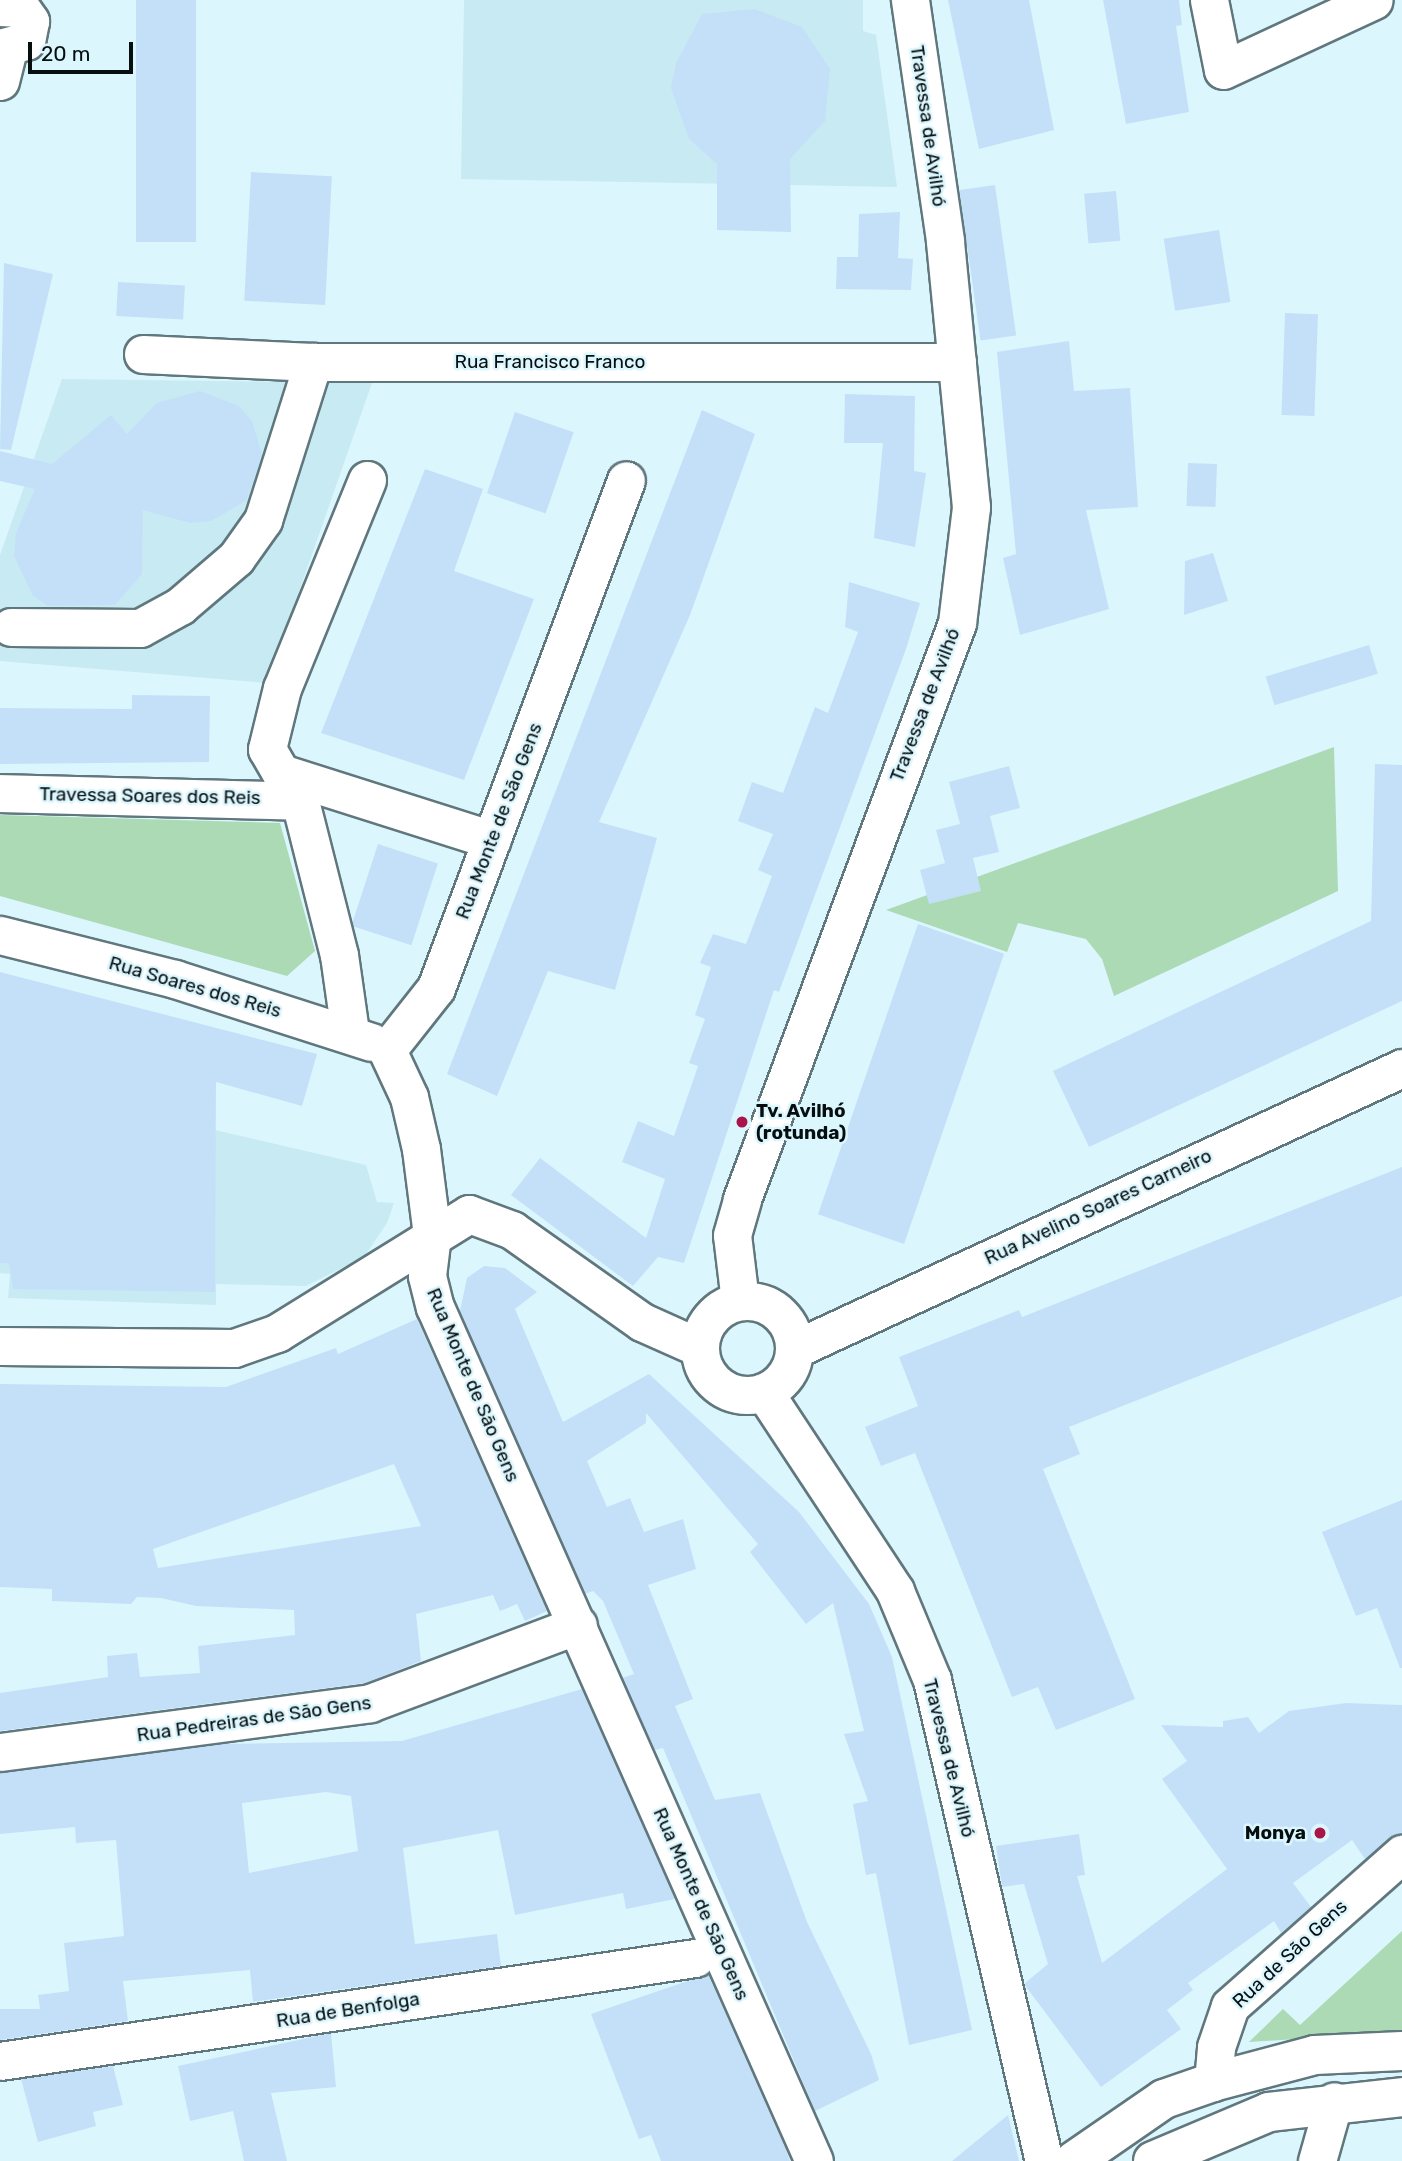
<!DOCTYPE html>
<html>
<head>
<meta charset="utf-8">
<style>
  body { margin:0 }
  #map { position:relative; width:1402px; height:2161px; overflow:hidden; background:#dcf6fd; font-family:Rubik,sans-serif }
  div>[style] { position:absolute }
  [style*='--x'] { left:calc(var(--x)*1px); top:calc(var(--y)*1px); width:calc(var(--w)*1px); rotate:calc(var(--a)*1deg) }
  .built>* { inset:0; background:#c8eaf2 }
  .green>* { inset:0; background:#abdab5 }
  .building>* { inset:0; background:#c4e0f9; transform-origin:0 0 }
  .roads { filter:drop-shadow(2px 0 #60777d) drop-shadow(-2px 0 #60777d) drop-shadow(0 2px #60777d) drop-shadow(0 -2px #60777d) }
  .minor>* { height:37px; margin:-18.5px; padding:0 18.5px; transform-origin:18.5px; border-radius:18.5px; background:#fff }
  .minor>.ring { margin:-18.5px; padding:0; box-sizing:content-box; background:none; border:37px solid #fff; border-radius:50% }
  .major>* { height:38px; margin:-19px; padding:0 19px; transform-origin:19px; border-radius:19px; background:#fff }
  .dots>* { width:19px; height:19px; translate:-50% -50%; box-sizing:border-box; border:4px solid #dcf6fd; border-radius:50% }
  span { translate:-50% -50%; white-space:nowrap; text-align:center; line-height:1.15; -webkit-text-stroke:5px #dcf6fd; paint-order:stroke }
  .street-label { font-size:19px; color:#060e10 }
  .poi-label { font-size:19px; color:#060e10; font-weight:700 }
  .left { translate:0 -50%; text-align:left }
  .right { translate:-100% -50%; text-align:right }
  .scale { position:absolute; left:28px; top:42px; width:105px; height:32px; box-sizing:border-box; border:4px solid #060e10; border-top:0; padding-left:9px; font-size:21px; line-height:24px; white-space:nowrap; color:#060e10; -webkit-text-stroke:5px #dcf6fd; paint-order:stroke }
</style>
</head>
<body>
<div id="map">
  <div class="built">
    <div style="clip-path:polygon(464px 0,863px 0,863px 31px,876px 35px,897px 187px,461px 179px)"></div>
    <div style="clip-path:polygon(62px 379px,372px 383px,267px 683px,0 661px,0 555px)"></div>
    <div style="clip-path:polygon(0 1080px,366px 1165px,377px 1202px,394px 1203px,387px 1223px,364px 1257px,306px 1286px,216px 1284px,216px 1305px,8px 1298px,10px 1274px,0 1273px)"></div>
  </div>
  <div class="green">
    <div style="clip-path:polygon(1334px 747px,1338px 891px,1114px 996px,1102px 959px,1086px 939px,1018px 923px,1007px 952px,886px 910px)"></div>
    <div style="clip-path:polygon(0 815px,280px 823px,315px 951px,287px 976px,0 896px)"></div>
    <div style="clip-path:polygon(1402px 1931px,1402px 2032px,1249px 2042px,1283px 2009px,1300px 2025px)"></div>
  </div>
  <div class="building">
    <div style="left:136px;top:0;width:60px;height:242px"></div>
    <div style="clip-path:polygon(948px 0,1029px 0,1054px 130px,979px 149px)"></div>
    <div style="clip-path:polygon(1103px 0,1179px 0,1182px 25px,1176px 26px,1189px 112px,1126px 124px)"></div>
    <div style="clip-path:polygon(755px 9px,802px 27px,830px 69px,825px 121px,790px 159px,791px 232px,717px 230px,717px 164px,689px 139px,671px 88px,676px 63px,702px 14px)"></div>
    <div style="left:251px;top:172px;width:81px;height:129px;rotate:3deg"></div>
    <div style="left:995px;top:185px;width:152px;height:36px;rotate:82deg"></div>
    <div style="left:1116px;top:191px;width:50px;height:32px;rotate:85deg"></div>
    <div style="clip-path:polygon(900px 212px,898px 258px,913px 259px,911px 290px,836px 289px,837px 257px,858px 257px,859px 214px)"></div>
    <div style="left:1219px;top:230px;width:73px;height:56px;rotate:81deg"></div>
    <div style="clip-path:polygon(4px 263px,53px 274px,11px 450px,0 449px)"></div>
    <div style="left:118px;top:282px;width:67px;height:34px;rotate:3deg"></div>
    <div style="left:1285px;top:313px;width:33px;height:102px;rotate:2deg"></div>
    <div style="clip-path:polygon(1069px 341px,1074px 391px,1130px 388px,1138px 507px,1086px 510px,1109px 609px,1020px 635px,1003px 558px,1016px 554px,997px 352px)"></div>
    <div style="clip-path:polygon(200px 391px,239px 406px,252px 421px,262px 454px,247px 500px,211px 521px,190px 523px,143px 510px,142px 574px,115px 605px,48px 606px,33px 596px,14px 556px,16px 533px,35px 489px,0 481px,0 451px,52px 464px,111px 415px,127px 434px,157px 403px)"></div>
    <div style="clip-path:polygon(845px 394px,915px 396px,914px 471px,926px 473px,915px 547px,874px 538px,883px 443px,844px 443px)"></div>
    <div style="clip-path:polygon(702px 410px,755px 434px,690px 615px,599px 822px,657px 838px,615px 990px,548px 971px,497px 1096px,447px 1074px)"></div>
    <div style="left:515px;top:412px;width:62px;height:86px;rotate:19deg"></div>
    <div style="left:1188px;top:463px;width:29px;height:43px;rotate:2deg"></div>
    <div style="clip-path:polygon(425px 469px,483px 489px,454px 571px,534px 599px,464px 780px,321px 733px)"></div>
    <div style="clip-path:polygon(1213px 553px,1228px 601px,1184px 615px,1185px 561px)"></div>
    <div style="clip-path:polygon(849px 582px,920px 603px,906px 649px,779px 992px,774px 990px,684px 1263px,658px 1257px,633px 1286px,511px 1195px,540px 1158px,646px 1238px,665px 1179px,622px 1162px,638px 1121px,674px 1136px,698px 1066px,689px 1063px,705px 1019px,695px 1015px,711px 967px,700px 963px,713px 934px,746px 944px,772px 876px,758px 870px,773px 834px,738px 821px,752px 782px,783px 793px,815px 707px,828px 713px,858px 632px,845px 627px)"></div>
    <div style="left:1369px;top:645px;width:30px;height:108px;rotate:73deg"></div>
    <div style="clip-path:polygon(132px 695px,210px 696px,209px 762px,0 764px,0 708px,132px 709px)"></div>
    <div style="clip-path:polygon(1375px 764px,1402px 765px,1402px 1001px,1089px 1147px,1053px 1071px,1371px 921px)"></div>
    <div style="clip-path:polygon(1009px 766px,1020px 808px,990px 816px,999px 852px,973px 858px,981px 891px,929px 904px,920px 870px,945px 863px,936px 830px,960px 824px,949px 782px)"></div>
    <div style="left:378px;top:844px;width:63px;height:86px;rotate:18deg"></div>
    <div style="left:918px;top:924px;width:91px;height:307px;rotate:19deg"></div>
    <div style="clip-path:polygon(0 972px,317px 1054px,302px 1106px,216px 1082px,215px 1292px,13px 1289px,9px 1263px,0 1263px)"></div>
    <div style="clip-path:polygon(1402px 1167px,1402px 1296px,1069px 1427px,1080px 1454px,1043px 1469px,1135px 1699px,1056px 1730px,1038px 1687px,1012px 1697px,915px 1453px,881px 1466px,865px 1427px,918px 1406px,899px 1357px,1019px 1310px,1022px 1317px)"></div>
    <div style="clip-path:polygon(484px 1266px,505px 1268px,537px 1292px,515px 1309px,563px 1422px,649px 1374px,799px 1512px,869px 1604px,892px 1657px,972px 2030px,909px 2045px,876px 1873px,866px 1875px,853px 1804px,868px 1801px,844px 1734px,864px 1731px,833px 1603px,806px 1624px,750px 1552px,758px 1544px,646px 1413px,646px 1423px,587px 1461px,607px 1507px,630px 1498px,644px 1532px,683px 1519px,696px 1569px,648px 1585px,693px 1699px,675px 1706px,715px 1800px,760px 1793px,807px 1922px,871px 2054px,879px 2080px,815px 2111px,663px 1748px,655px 1750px,622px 1678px,634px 1674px,603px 1601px,593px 1591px,585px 1594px,460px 1311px,467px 1278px)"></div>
    <div style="clip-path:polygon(evenodd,417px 1319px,547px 1611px,525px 1621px,517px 1604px,500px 1611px,493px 1595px,416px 1614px,421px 1661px,365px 1683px,0 1731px,0 1693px,108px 1677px,107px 1656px,137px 1653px,140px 1677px,200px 1673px,198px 1646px,295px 1635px,294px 1610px,196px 1606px,161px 1598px,137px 1597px,131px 1604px,52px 1601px,52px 1589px,0 1587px,0 1384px,226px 1387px,336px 1348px,338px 1354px,417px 1319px,394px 1464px,421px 1526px,158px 1568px,153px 1549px,394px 1464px)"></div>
    <div style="clip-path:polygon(1402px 1500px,1402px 1668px,1400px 1668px,1377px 1608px,1356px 1616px,1322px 1532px)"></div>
    <div style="clip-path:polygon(evenodd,582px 1689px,675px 1899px,626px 1909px,623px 1893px,515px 1915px,498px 1830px,403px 1848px,415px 1944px,497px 1934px,501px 1966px,253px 2002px,250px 1970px,123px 1981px,128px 2021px,0 2040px,0 2009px,40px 2009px,38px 1995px,69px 1991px,64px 1943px,124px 1936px,116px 1840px,76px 1843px,75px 1827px,0 1834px,0 1773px,221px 1744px,402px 1741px,582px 1689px,326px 1792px,351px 1796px,358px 1851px,249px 1873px,242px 1803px,326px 1792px)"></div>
    <div style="clip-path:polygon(1346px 1703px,1402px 1705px,1402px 1834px,1365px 1859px,1352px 1840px,1293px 1883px,1311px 1907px,1281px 1933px,1274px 1921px,1188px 1983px,1193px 1990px,1167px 2010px,1181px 2029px,1101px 2087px,1024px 1984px,1048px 1964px,1024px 1884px,1002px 1887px,996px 1846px,1079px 1834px,1085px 1875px,1077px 1876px,1102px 1963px,1227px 1869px,1162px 1779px,1187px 1761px,1161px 1725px,1223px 1727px,1223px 1721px,1248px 1717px,1259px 1733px,1289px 1711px)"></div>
    <div style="clip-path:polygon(708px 1974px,786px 2150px,790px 2161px,661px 2161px,651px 2135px,639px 2139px,591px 2014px)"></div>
    <div style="clip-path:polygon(331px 2033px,336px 2087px,271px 2093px,287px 2161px,244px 2161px,233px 2111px,190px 2121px,178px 2066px)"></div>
    <div style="clip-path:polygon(113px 2066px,123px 2105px,93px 2112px,96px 2126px,38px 2142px,21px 2079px)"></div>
    <div style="clip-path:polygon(1008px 2115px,1019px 2161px,952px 2161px)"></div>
  </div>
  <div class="roads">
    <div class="minor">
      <div style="--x:1209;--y:0;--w:71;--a:78.7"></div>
      <div style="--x:1223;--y:70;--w:166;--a:-24.9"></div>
      <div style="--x:0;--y:7;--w:21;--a:3"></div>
      <div style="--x:21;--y:8;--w:16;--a:55"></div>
      <div style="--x:30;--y:21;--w:20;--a:101"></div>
      <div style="--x:26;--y:41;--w:27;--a:165"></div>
      <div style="--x:0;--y:81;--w:32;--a:-76"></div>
      <div style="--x:143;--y:354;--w:170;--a:2.7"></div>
      <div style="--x:313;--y:362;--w:644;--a:0"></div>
      <div style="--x:367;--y:480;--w:225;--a:112.2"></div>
      <div style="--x:282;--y:688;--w:63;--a:103.8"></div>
      <div style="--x:267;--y:749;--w:28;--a:60"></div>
      <div style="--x:281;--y:773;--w:221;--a:17.6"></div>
      <div style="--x:11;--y:627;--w:129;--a:0.4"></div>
      <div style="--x:140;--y:628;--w:46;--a:-28.8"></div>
      <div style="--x:180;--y:606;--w:74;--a:-40.6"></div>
      <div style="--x:236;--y:558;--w:47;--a:-54.6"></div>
      <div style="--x:263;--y:520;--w:166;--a:-72.4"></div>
      <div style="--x:0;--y:793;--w:300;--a:1.5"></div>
      <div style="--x:300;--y:801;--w:159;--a:75.8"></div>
      <div style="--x:339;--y:955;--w:78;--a:81.9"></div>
      <div style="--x:0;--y:935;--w:180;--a:14.1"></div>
      <div style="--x:175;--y:979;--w:206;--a:17.8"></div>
      <div style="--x:387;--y:1050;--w:52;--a:64.9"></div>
      <div style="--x:409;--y:1097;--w:53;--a:77"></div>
      <div style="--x:421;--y:1149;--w:87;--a:82.7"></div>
      <div style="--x:432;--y:1235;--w:41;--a:97"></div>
      <div style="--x:427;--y:1276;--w:32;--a:76"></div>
      <div style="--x:435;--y:1307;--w:934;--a:66.07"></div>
      <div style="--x:387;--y:1050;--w:79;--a:-51.7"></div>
      <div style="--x:436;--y:988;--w:542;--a:-69.49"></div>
      <div class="ring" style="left:700px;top:1301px;width:57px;height:57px"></div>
      <div style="--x:740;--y:1301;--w:66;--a:-96.9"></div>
      <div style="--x:732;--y:1235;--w:37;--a:-74"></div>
      <div style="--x:742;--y:1199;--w:615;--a:-69.53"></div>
      <div style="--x:957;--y:623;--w:117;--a:-83.1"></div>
      <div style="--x:971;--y:507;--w:268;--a:-95.6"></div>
      <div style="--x:945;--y:240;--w:243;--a:-98.3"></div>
      <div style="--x:0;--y:1346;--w:234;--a:0.5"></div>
      <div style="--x:234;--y:1348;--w:46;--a:-19.2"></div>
      <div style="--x:277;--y:1333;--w:226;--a:-31.8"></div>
      <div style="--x:469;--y:1214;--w:46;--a:20.4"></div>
      <div style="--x:512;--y:1230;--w:159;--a:35.3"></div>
      <div style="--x:642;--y:1322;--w:61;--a:24.1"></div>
      <div style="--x:795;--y:1349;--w:669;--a:-24.84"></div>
      <div style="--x:764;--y:1392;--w:238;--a:56.6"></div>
      <div style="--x:895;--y:1591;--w:96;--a:67.4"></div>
      <div style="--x:932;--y:1680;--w:494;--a:76.9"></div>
      <div style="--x:0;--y:1752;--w:373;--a:-7.5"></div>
      <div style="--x:370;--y:1703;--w:222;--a:-20.6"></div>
      <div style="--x:0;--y:2061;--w:703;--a:-8.43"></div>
      <div style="--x:1213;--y:2082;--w:35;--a:-85"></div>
      <div style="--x:1216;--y:2047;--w:43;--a:-71.1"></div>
      <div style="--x:1230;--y:2006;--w:230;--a:-41.5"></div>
      <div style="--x:1317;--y:2161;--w:62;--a:-74.2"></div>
    </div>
    <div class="major">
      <div style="--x:1074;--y:2161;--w:109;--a:-34.6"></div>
      <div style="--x:1164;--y:2099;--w:52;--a:-19.1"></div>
      <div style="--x:1213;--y:2082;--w:106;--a:-14.8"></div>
      <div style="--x:1315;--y:2055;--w:87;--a:-2.6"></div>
      <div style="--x:1153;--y:2161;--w:126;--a:-22.9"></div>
      <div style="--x:1269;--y:2112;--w:134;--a:-6.4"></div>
    </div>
  </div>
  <div class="dots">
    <div style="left:742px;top:1122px;background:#a91549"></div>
    <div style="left:1320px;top:1833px;background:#a91549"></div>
  </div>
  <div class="street-label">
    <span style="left:928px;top:126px;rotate:82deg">Travessa de Avilhó</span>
    <span style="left:550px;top:362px">Rua Francisco Franco</span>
    <span style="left:925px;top:705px;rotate:-69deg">Travessa de Avilhó</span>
    <span style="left:150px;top:796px;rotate:1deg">Travessa Soares dos Reis</span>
    <span style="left:499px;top:821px;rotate:-69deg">Rua Monte de São Gens</span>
    <span style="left:195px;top:987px;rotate:16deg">Rua Soares dos Reis</span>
    <span style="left:1098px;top:1207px;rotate:-25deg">Rua Avelino Soares Carneiro</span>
    <span style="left:473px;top:1385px;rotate:67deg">Rua Monte de São Gens</span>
    <span style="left:254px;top:1719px;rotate:-8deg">Rua Pedreiras de São Gens</span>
    <span style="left:949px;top:1758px;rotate:76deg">Travessa de Avilhó</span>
    <span style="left:701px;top:1904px;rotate:66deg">Rua Monte de São Gens</span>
    <span style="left:1290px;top:1954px;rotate:-43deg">Rua de São Gens</span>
    <span style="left:348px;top:2010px;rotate:-9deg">Rua de Benfolga</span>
  </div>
  <div class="poi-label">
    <span class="left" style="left:756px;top:1122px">Tv. Avilhó<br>(rotunda)</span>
    <span class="right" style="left:1306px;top:1833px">Monya</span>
  </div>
  <div class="scale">20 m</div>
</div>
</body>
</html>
